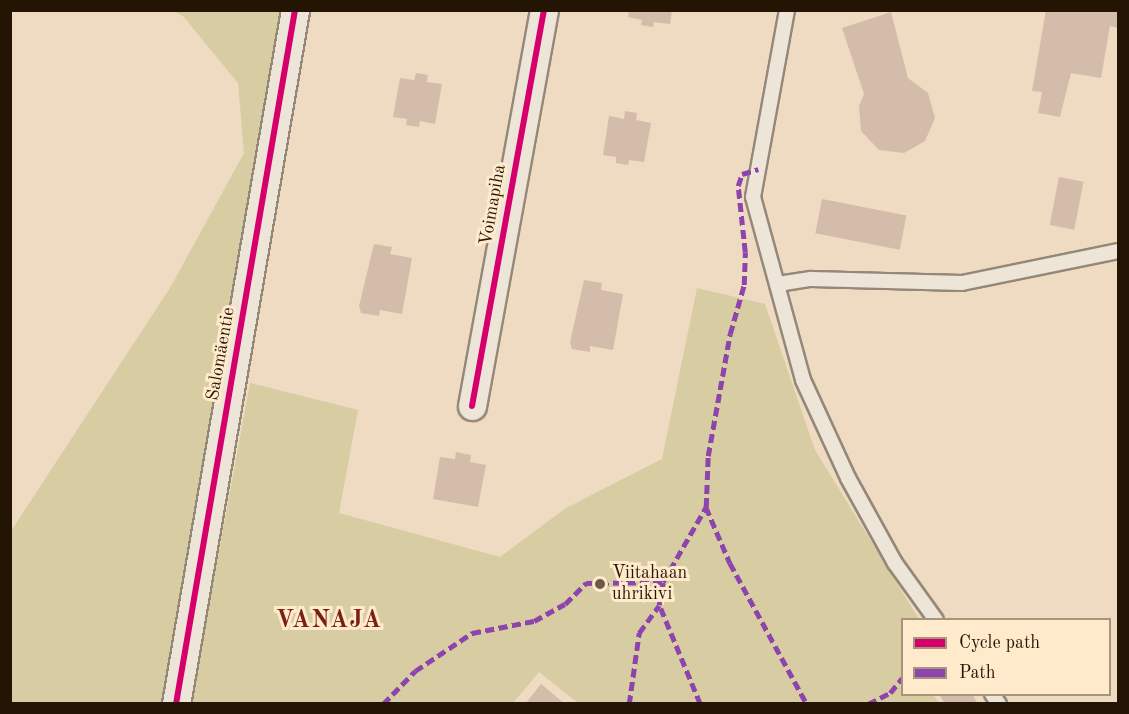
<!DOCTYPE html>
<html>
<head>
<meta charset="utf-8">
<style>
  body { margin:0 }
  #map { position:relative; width:1129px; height:714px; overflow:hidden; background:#eedbc2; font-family:"Old Standard TT",serif }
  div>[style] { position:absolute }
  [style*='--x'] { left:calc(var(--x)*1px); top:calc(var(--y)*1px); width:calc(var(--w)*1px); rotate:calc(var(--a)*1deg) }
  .green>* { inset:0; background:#d8cca2 }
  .building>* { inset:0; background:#d4bcab; transform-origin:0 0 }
  .roads { filter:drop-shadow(2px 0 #958879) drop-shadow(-2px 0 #958879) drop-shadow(0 2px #958879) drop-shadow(0 -2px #958879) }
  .service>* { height:14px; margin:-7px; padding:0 7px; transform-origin:7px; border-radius:7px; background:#eee5d9 }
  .minor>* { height:27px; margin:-13.5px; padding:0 13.5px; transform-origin:13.5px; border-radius:13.5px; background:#eee5d9 }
  .quiet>* { height:4.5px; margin-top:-2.25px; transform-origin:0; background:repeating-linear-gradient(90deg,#8e44ad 0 9px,transparent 0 13.5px) }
  .cycleway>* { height:6px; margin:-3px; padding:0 3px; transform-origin:3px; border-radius:3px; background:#d6006c }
  .dots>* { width:16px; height:16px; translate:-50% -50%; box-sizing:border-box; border:3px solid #ffeacc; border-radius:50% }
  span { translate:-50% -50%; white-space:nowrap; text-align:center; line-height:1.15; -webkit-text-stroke:6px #ffeacc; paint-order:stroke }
  .street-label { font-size:18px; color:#241403 }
  .poi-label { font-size:18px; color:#241403 }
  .left { translate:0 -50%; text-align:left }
  .district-label { font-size:24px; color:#7a1f14; font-weight:700; letter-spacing:1.5px }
  .frame { position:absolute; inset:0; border:12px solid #241403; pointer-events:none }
  .legend { position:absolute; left:901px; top:618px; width:210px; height:78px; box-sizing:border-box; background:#ffeacc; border:2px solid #a7947c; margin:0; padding:8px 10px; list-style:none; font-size:18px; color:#241403 }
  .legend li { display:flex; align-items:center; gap:12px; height:30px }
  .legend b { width:30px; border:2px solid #a7947c }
</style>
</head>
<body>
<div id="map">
  <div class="green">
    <div style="clip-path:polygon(173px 11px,286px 11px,162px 703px,11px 704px,11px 531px,170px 288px,244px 153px,238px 83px,183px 16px)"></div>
    <div style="clip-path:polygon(697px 288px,765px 304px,815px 450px,919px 619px,902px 620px,902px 694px,933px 695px,939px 703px,578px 703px,539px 672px,513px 703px,191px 703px,250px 383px,358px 410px,339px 513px,500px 557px,566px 508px,662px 459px)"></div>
  </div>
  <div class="building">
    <div style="clip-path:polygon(629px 10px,672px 10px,670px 24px,654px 22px,653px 27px,641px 25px,642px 20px,628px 17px)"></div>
    <div style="clip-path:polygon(1046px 10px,1118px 10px,1118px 28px,1110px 26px,1101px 78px,1071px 73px,1060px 117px,1038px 113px,1042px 92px,1032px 91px)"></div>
    <div style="clip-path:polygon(891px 12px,908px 78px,928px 93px,935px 118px,925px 141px,904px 153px,879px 150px,861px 131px,859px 106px,864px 94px,842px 28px)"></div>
    <div style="clip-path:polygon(416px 73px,428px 75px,427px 82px,442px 84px,435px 124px,420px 121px,419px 127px,406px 125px,407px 119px,393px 117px,400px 78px,414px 80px)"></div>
    <div style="clip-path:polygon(625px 111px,637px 113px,636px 120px,651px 123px,644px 162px,629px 160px,628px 165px,616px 163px,616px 157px,603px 155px,609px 116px,624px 119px)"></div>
    <div style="left:1059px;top:177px;width:25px;height:49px;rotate:11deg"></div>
    <div style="left:822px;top:199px;width:86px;height:35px;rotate:11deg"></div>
    <div style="clip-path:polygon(374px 244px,392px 247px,390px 254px,412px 258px,402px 314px,380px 310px,379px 316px,361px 313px,359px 306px)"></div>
    <div style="clip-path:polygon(584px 280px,602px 283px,601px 290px,623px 294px,613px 350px,590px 346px,590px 352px,572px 349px,570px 342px)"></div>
    <div style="clip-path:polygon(456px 452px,471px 455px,470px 462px,486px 465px,478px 507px,433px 499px,440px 457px,455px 459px)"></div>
    <div style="clip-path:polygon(541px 684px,565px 704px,525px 704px)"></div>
    <div style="clip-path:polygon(939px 694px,972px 694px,978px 704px,945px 704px)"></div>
  </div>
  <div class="roads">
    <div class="service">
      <div style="--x:787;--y:10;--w:190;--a:100.3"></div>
      <div style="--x:753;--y:197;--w:190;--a:74.7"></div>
      <div style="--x:803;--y:380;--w:108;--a:65.3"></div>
      <div style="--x:848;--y:478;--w:97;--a:61.1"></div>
      <div style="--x:895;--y:563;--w:70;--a:54.3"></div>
      <div style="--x:778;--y:284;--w:33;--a:-9"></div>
      <div style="--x:811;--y:279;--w:151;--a:1.5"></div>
      <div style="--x:962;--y:283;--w:159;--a:-11.6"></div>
      <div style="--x:992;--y:694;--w:12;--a:55"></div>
    </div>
    <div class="minor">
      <div style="--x:472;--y:406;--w:402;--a:-79.7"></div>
      <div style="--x:176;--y:704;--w:704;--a:-80.27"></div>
    </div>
  </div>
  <div class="quiet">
    <div style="--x:706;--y:507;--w:61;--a:66.8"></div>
    <div style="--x:730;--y:563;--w:161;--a:61.4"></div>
    <div style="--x:383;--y:704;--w:46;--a:-45.9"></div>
    <div style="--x:415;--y:671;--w:69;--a:-33.7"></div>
    <div style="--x:472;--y:633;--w:63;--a:-11"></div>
    <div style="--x:534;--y:621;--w:35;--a:-29"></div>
    <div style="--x:565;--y:604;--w:30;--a:-45"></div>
    <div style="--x:586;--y:583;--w:77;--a:-0.7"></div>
    <div style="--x:629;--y:704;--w:72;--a:-82"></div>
    <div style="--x:639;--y:633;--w:34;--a:-54"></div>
    <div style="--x:700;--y:704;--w:107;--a:-112.5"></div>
    <div style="--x:659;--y:605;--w:23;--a:-80"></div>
    <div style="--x:663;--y:582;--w:86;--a:-60.2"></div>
    <div style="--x:706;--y:507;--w:51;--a:-87.8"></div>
    <div style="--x:708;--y:456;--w:124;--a:-79.8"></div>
    <div style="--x:730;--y:334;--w:51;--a:-74.1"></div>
    <div style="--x:744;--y:285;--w:33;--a:-88"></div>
    <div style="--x:745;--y:252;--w:66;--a:-96.1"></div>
    <div style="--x:738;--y:186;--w:13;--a:-72"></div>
    <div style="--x:742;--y:174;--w:17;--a:-17"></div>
    <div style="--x:868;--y:704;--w:25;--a:-27"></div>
    <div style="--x:890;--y:693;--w:19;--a:-51"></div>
  </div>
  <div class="cycleway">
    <div style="--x:472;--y:406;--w:402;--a:-79.7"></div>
    <div style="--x:176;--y:704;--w:704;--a:-80.27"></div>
  </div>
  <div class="dots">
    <div style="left:600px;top:584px;background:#6b5a46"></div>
  </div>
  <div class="street-label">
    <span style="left:493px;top:205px;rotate:-80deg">Voimapiha</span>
    <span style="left:221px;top:354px;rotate:-80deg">Salomäentie</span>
  </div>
  <div class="poi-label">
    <span class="left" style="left:612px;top:584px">Viitahaan<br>uhrikivi</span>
  </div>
  <div class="district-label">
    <span style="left:329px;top:622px">VANAJA</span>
  </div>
  <div class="frame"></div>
  <ul class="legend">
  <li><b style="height:8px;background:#d6006c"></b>Cycle path</li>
  <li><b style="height:8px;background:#8e44ad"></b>Path</li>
  </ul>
</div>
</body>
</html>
